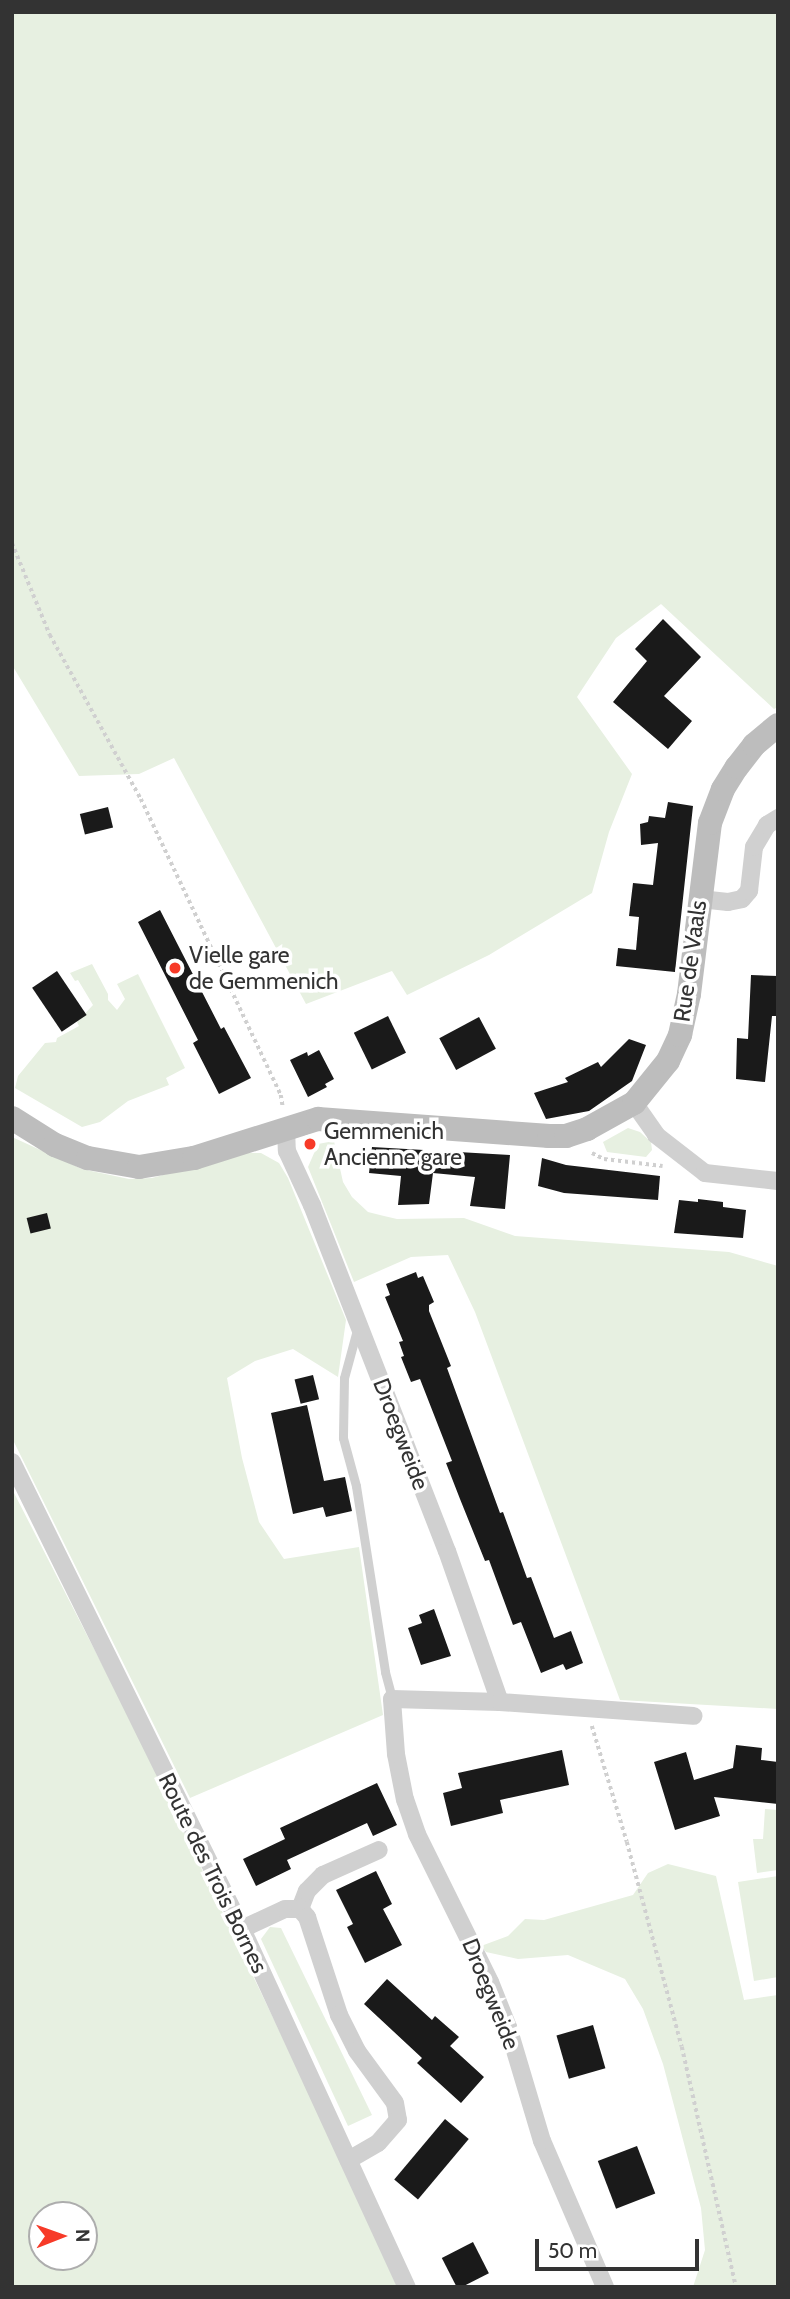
<!DOCTYPE html>
<html>
<head>
<meta charset="utf-8">
<style>
  body { margin:0 }
  #map { position:relative; width:790px; height:2299px; overflow:hidden; background:#fff; font-family:Cabin,sans-serif }
  div>[style] { position:absolute }
  [style*='--x'] { left:calc(var(--x)*1px); top:calc(var(--y)*1px); width:calc(var(--w)*1px); rotate:calc(var(--a)*1deg) }
  .green>* { inset:0; background:#e7f0e1 }
  .building>* { inset:0; background:#1a1a1a; transform-origin:0 0 }
  .path>* { height:3.5px; margin-top:-1.75px; transform-origin:0; background:repeating-linear-gradient(90deg,#d0d0d0 0 3.5px,transparent 0 7px) }
  .lane>* { height:9px; margin:-4.5px; padding:0 4.5px; transform-origin:4.5px; border-radius:4.5px; background:#d0d0d0 }
  .street>* { height:18px; margin:-9px; padding:0 9px; transform-origin:9px; border-radius:9px; background:#d0d0d0 }
  .secondary>* { height:24px; margin:-12px; padding:0 12px; transform-origin:12px; border-radius:12px; background:#bdbdbd }
  .dots>* { width:19px; height:19px; translate:-50% -50%; box-sizing:border-box; border:4px solid #fff; border-radius:50% }
  span { translate:-50% -50%; white-space:nowrap; text-align:center; line-height:1.15; -webkit-text-stroke:7px #fff; paint-order:stroke }
  .poi-label { font-size:23px; color:#333 }
  .left { translate:0 -50%; text-align:left }
  .street-label { font-size:23px; color:#333 }
  .frame { position:absolute; inset:0; border:14px solid #333; pointer-events:none }
  .north { position:absolute; left:28px; top:2201px; width:70px; height:70px; box-sizing:border-box; background:#fff; border:2px solid #adadad; border-radius:50%; rotate:89deg; font-size:19px; font-weight:700; line-height:28px; text-align:center; color:#333 }
  .north::after { content:''; display:block; margin:auto; width:24px; height:32px; background:#f73a28; clip-path:polygon(50% 0,100% 100%,50% 72%,0 100%) }
  .scale { position:absolute; left:535px; top:2239px; width:164px; height:32px; box-sizing:border-box; border:4px solid #333; border-top:0; padding-left:9px; font-size:21px; line-height:24px; white-space:nowrap; color:#333; -webkit-text-stroke:5px #fff; paint-order:stroke }
</style>
</head>
<body>
<div id="map">
  <div class="green">
    <div style="clip-path:polygon(12px 12px,778px 12px,778px 707px,774px 709px,661px 604px,616px 638px,577px 697px,632px 774px,609px 832px,592px 893px,489px 955px,407px 995px,392px 971px,306px 1004px,174px 758px,139px 774px,79px 776px,12px 665px)"></div>
    <div style="clip-path:polygon(92px 964px,108px 994px,108px 1000px,117px 1010px,125px 999px,117px 984px,138px 974px,185px 1068px,166px 1078px,169px 1085px,128px 1101px,100px 1122px,82px 1127px,15px 1088px,18px 1076px,45px 1043px,56px 1042px,57px 1038px,79px 1026px,77px 1022px,93px 1005px,78px 980px,75px 981px,70px 973px)"></div>
    <div style="clip-path:polygon(628px 1128px,640px 1132px,651px 1142px,652px 1150px,646px 1157px,607px 1152px,603px 1142px)"></div>
    <div style="clip-path:polygon(12px 1137px,82px 1169px,129px 1179px,152px 1178px,243px 1153px,261px 1153px,279px 1163px,288px 1178px,346px 1320px,338px 1377px,293px 1349px,255px 1361px,227px 1378px,242px 1458px,259px 1522px,284px 1559px,359px 1547px,383px 1715px,190px 1798px,12px 1438px)"></div>
    <div style="clip-path:polygon(334px 1141px,343px 1182px,352px 1197px,368px 1212px,384px 1216px,397px 1219px,464px 1218px,515px 1236px,729px 1252px,778px 1266px,778px 1709px,620px 1700px,475px 1312px,448px 1255px,411px 1257px,354px 1282px,308px 1167px,318px 1144px)"></div>
    <div style="clip-path:polygon(evenodd,12px 1489px,128px 1715px,346px 2170px,397px 2287px,12px 2287px,12px 1489px,42px 2215px,84px 2215px,84px 2257px,42px 2257px,42px 2215px)"></div>
    <div style="clip-path:polygon(765px 1809px,778px 1810px,778px 1870px,757px 1873px,753px 1839px,763px 1839px)"></div>
    <div style="clip-path:polygon(668px 1864px,716px 1876px,744px 2000px,778px 1995px,778px 2287px,693px 2287px,705px 2250px,701px 2208px,663px 2064px,643px 2009px,625px 1979px,568px 1955px,518px 1959px,486px 1952px,481px 1946px,508px 1936px,525px 1919px,544px 1920px,633px 1895px,648px 1873px)"></div>
    <div style="clip-path:polygon(778px 1876px,778px 1977px,754px 1981px,738px 1882px)"></div>
    <div style="clip-path:polygon(270px 1927px,281px 1928px,372px 2115px,348px 2126px,261px 1939px)"></div>
  </div>
  <div class="building">
    <div style="clip-path:polygon(663px 619px,701px 657px,664px 696px,692px 721px,668px 749px,613px 702px,647px 661px,635px 649px)"></div>
    <div style="clip-path:polygon(668px 802px,693px 806px,675px 972px,616px 966px,618px 948px,636px 950px,639px 917px,629px 916px,633px 883px,653px 885px,658px 843px,641px 845px,640px 824px,648px 822px,649px 816px,665px 818px)"></div>
    <div style="left:108px;top:807px;width:21px;height:29px;rotate:76deg"></div>
    <div style="clip-path:polygon(160px 910px,221px 1029px,224px 1027px,251px 1078px,219px 1094px,193px 1043px,198px 1040px,138px 922px)"></div>
    <div style="left:57px;top:971px;width:53px;height:30px;rotate:56deg"></div>
    <div style="clip-path:polygon(751px 975px,778px 976px,777px 1016px,772px 1016px,765px 1082px,736px 1079px,737px 1038px,748px 1039px)"></div>
    <div style="left:388px;top:1016px;width:41px;height:38px;rotate:64deg"></div>
    <div style="left:479px;top:1017px;width:36px;height:45px;rotate:62deg"></div>
    <div style="clip-path:polygon(629px 1039px,646px 1045px,632px 1081px,589px 1111px,546px 1119px,534px 1093px,568px 1082px,565px 1078px,598px 1062px,601px 1067px)"></div>
    <div style="clip-path:polygon(319px 1050px,334px 1079px,325px 1084px,327px 1087px,308px 1097px,290px 1060px,307px 1052px,308px 1056px)"></div>
    <div style="clip-path:polygon(372px 1147px,510px 1155px,505px 1209px,470px 1206px,475px 1177px,433px 1173px,429px 1204px,398px 1205px,401px 1176px,369px 1173px)"></div>
    <div style="clip-path:polygon(542px 1158px,566px 1165px,660px 1176px,658px 1200px,564px 1193px,538px 1186px)"></div>
    <div style="clip-path:polygon(698px 1199px,723px 1202px,723px 1207px,746px 1210px,743px 1238px,674px 1233px,679px 1200px,698px 1202px)"></div>
    <div style="left:47px;top:1213px;width:16px;height:21px;rotate:76deg"></div>
    <div style="clip-path:polygon(416px 1272px,418px 1278px,423px 1276px,434px 1302px,429px 1305px,429px 1311px,451px 1366px,447px 1368px,500px 1513px,503px 1512px,527px 1578px,531px 1577px,554px 1638px,571px 1631px,583px 1663px,566px 1670px,563px 1664px,541px 1673px,521px 1622px,513px 1625px,489px 1560px,485px 1561px,460px 1499px,446px 1463px,452px 1461px,420px 1379px,411px 1382px,401px 1357px,404px 1356px,399px 1342px,403px 1341px,385px 1297px,390px 1295px,386px 1284px)"></div>
    <div style="left:313px;top:1375px;width:25px;height:19px;rotate:76deg"></div>
    <div style="clip-path:polygon(307px 1405px,324px 1481px,345px 1477px,352px 1511px,326px 1517px,323px 1507px,293px 1514px,271px 1413px)"></div>
    <div style="clip-path:polygon(434px 1609px,451px 1656px,421px 1665px,408px 1628px,422px 1623px,419px 1615px)"></div>
    <div style="clip-path:polygon(736px 1745px,762px 1748px,761px 1760px,778px 1762px,778px 1804px,714px 1797px,720px 1816px,675px 1830px,654px 1762px,686px 1752px,694px 1780px,733px 1768px)"></div>
    <div style="clip-path:polygon(562px 1750px,569px 1785px,500px 1800px,503px 1813px,451px 1826px,443px 1793px,462px 1788px,458px 1773px)"></div>
    <div style="clip-path:polygon(377px 1783px,397px 1825px,373px 1836px,367px 1823px,287px 1860px,291px 1869px,256px 1886px,243px 1859px,285px 1839px,280px 1828px)"></div>
    <div style="clip-path:polygon(376px 1871px,392px 1904px,383px 1909px,402px 1945px,365px 1963px,347px 1927px,353px 1924px,336px 1890px)"></div>
    <div style="clip-path:polygon(387px 1979px,432px 2020px,435px 2016px,459px 2037px,450px 2046px,484px 2077px,461px 2103px,417px 2063px,422px 2058px,364px 2004px)"></div>
    <div style="left:593px;top:2025px;width:45px;height:38px;rotate:74deg"></div>
    <div style="left:445px;top:2119px;width:31px;height:79px;rotate:40deg"></div>
    <div style="left:637px;top:2146px;width:51px;height:42px;rotate:69deg"></div>
    <div style="left:473px;top:2242px;width:35px;height:35px;rotate:63deg"></div>
  </div>
  <div class="path">
    <div style="--x:12;--y:543;--w:100;--a:67.6"></div>
    <div style="--x:50;--y:635;--w:188;--a:61"></div>
    <div style="--x:141;--y:799;--w:327;--a:64.7"></div>
    <div style="--x:281;--y:1095;--w:13;--a:81"></div>
    <div style="--x:592;--y:1153;--w:13;--a:27"></div>
    <div style="--x:604;--y:1159;--w:59;--a:6.8"></div>
    <div style="--x:592;--y:1726;--w:121;--a:73.2"></div>
    <div style="--x:627;--y:1842;--w:212;--a:75"></div>
    <div style="--x:682;--y:2047;--w:246;--a:77.3"></div>
  </div>
  <div class="lane">
    <div style="--x:357;--y:1330;--w:50;--a:105.2"></div>
    <div style="--x:344;--y:1378;--w:60;--a:91"></div>
    <div style="--x:343;--y:1438;--w:50;--a:74.8"></div>
    <div style="--x:356;--y:1486;--w:188;--a:81.1"></div>
    <div style="--x:385;--y:1672;--w:28;--a:75"></div>
  </div>
  <div class="street">
    <div style="--x:700;--y:899;--w:28;--a:6"></div>
    <div style="--x:728;--y:902;--w:14;--a:-12"></div>
    <div style="--x:742;--y:899;--w:11;--a:-49"></div>
    <div style="--x:749;--y:891;--w:44;--a:-83.5"></div>
    <div style="--x:754;--y:847;--w:26;--a:-59"></div>
    <div style="--x:767;--y:825;--w:13;--a:-32"></div>
    <div style="--x:634;--y:1103;--w:39;--a:55"></div>
    <div style="--x:656;--y:1135;--w:62;--a:37.8"></div>
    <div style="--x:705;--y:1173;--w:73;--a:6.3"></div>
    <div style="--x:286;--y:1127;--w:24;--a:88"></div>
    <div style="--x:287;--y:1151;--w:60;--a:65.2"></div>
    <div style="--x:312;--y:1205;--w:371;--a:68.7"></div>
    <div style="--x:447;--y:1551;--w:160;--a:70.7"></div>
    <div style="--x:12;--y:1462;--w:521;--a:63.78"></div>
    <div style="--x:242;--y:1929;--w:394;--a:65.3"></div>
    <div style="--x:300;--y:1909;--w:19;--a:-69"></div>
    <div style="--x:307;--y:1891;--w:23;--a:-45"></div>
    <div style="--x:323;--y:1875;--w:61;--a:-24.1"></div>
    <div style="--x:242;--y:1929;--w:47;--a:-24.9"></div>
    <div style="--x:285;--y:1909;--w:15;--a:0"></div>
    <div style="--x:300;--y:1909;--w:11;--a:49"></div>
    <div style="--x:307;--y:1917;--w:103;--a:71.9"></div>
    <div style="--x:339;--y:2015;--w:40;--a:63.4"></div>
    <div style="--x:357;--y:2051;--w:64;--a:53.8"></div>
    <div style="--x:395;--y:2103;--w:17;--a:80"></div>
    <div style="--x:398;--y:2120;--w:30;--a:131"></div>
    <div style="--x:378;--y:2143;--w:34;--a:150"></div>
    <div style="--x:605;--y:2287;--w:159;--a:-113.3"></div>
    <div style="--x:542;--y:2141;--w:119;--a:-106.6"></div>
    <div style="--x:508;--y:2027;--w:48;--a:-111.8"></div>
    <div style="--x:490;--y:1982;--w:165;--a:-116.3"></div>
    <div style="--x:417;--y:1834;--w:36;--a:-109"></div>
    <div style="--x:405;--y:1800;--w:47;--a:-101.1"></div>
    <div style="--x:396;--y:1754;--w:55;--a:-94.2"></div>
    <div style="--x:392;--y:1699;--w:108;--a:1.6"></div>
    <div style="--x:500;--y:1702;--w:194;--a:4.1"></div>
  </div>
  <div class="secondary">
    <div style="--x:12;--y:1118;--w:51;--a:32.1"></div>
    <div style="--x:55;--y:1145;--w:35;--a:22"></div>
    <div style="--x:88;--y:1158;--w:52;--a:10"></div>
    <div style="--x:139;--y:1167;--w:56;--a:-9.3"></div>
    <div style="--x:194;--y:1158;--w:130;--a:-17.5"></div>
    <div style="--x:318;--y:1119;--w:232;--a:4.2"></div>
    <div style="--x:549;--y:1136;--w:17;--a:0"></div>
    <div style="--x:566;--y:1136;--w:22;--a:-18"></div>
    <div style="--x:587;--y:1129;--w:54;--a:-29"></div>
    <div style="--x:634;--y:1103;--w:54;--a:-51"></div>
    <div style="--x:668;--y:1061;--w:29;--a:-65"></div>
    <div style="--x:680;--y:1035;--w:42;--a:-77.6"></div>
    <div style="--x:689;--y:994;--w:172;--a:-83"></div>
    <div style="--x:710;--y:823;--w:36;--a:-69"></div>
    <div style="--x:723;--y:789;--w:26;--a:-58"></div>
    <div style="--x:737;--y:767;--w:28;--a:-52"></div>
    <div style="--x:754;--y:745;--w:31;--a:-40"></div>
  </div>
  <div class="dots">
    <div style="left:175px;top:968px;background:#f73a28"></div>
    <div style="left:310px;top:1144px;background:#f73a28"></div>
  </div>
  <div class="poi-label">
    <span class="left" style="left:189px;top:968px">Vielle gare<br>de Gemmenich</span>
    <span class="left" style="left:324px;top:1144px">Gemmenich<br>Ancienne gare</span>
  </div>
  <div class="street-label">
    <span style="left:690px;top:961px;rotate:-82deg">Rue de Vaals</span>
    <span style="left:401px;top:1434px;rotate:69deg">Droegweide</span>
    <span style="left:213px;top:1873px;rotate:64deg">Route des Trois Bornes</span>
    <span style="left:491px;top:1994px;rotate:68deg">Droegweide</span>
  </div>
  <div class="frame"></div>
  <div class="north">N</div>
  <div class="scale">50 m</div>
</div>
</body>
</html>
